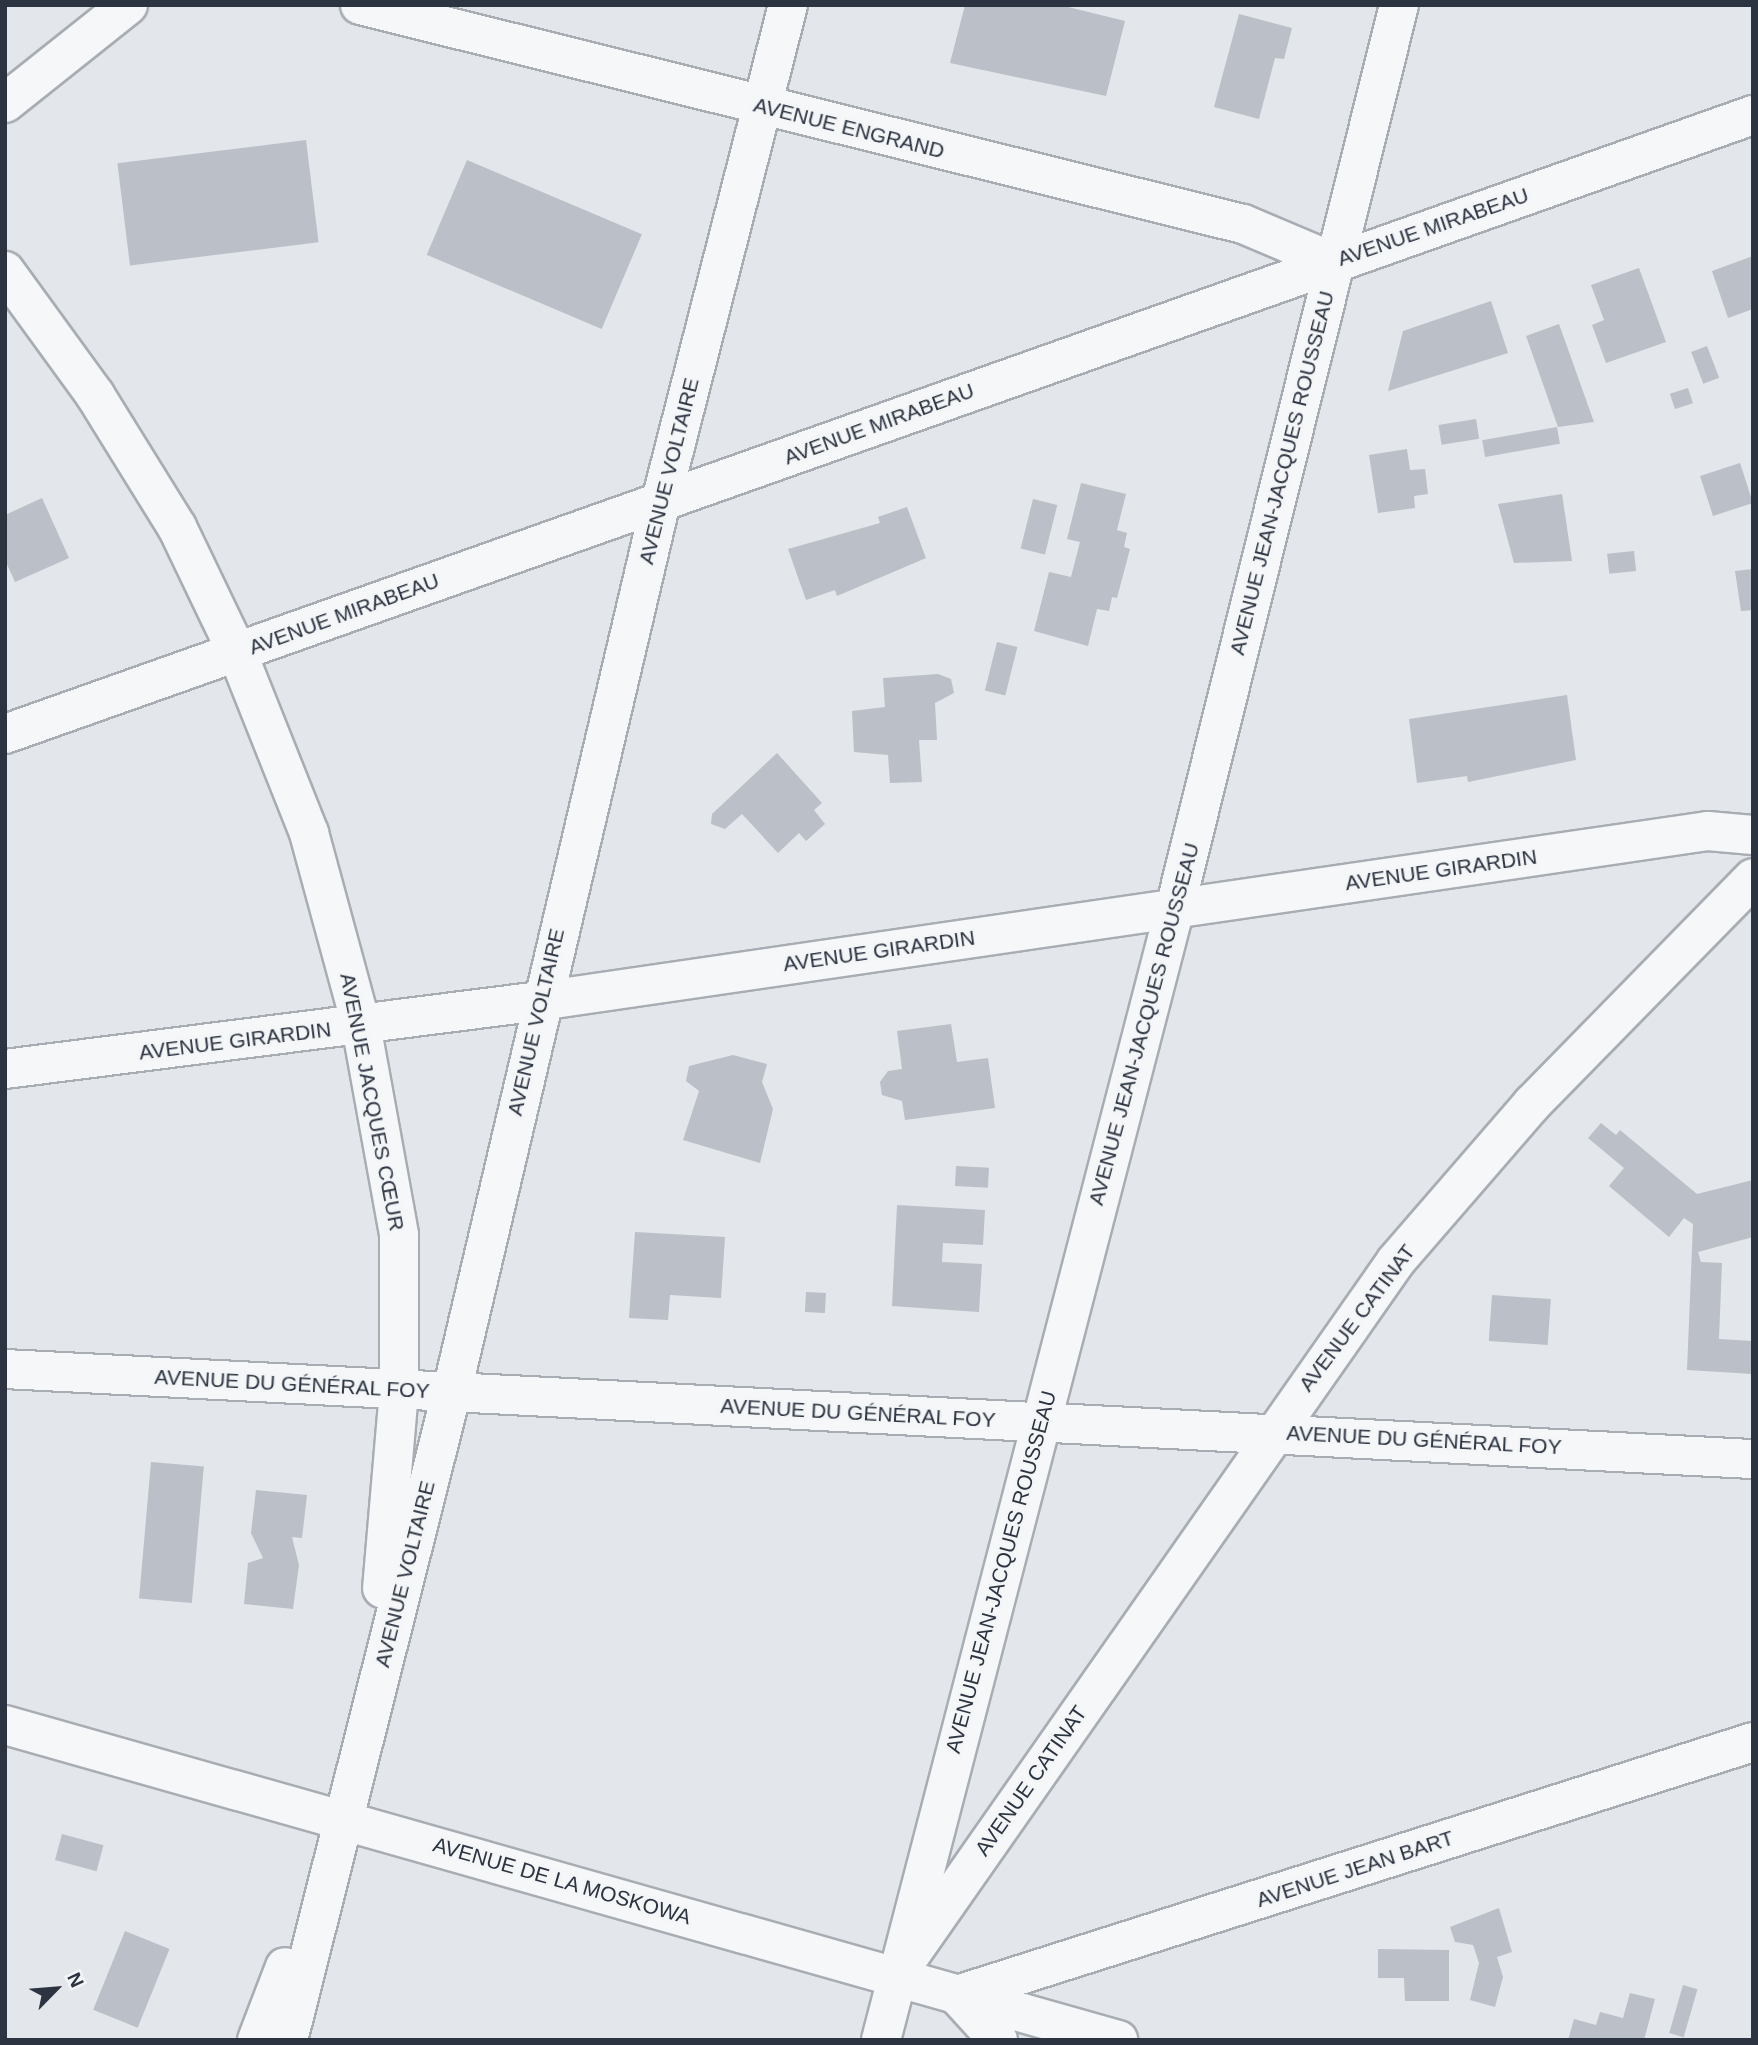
<!DOCTYPE html>
<html>
<head>
<meta charset="utf-8">
<style>
  body { margin:0 }
  #map { position:relative; width:1758px; height:2045px; overflow:hidden; background:#e3e6ea; font-family:Arial,sans-serif }
  div>[style] { position:absolute }
  [style*='--x'] { left:calc(var(--x)*1px); top:calc(var(--y)*1px); width:calc(var(--w)*1px); rotate:calc(var(--a)*1deg) }
  .building>* { inset:0; background:#bbbfc7; transform-origin:0 0 }
  .roads { filter:drop-shadow(2px 0 #a8adb4) drop-shadow(-2px 0 #a8adb4) drop-shadow(0 2px #a8adb4) drop-shadow(0 -2px #a8adb4) }
  .street>* { height:38px; margin:-19px; padding:0 19px; transform-origin:19px; border-radius:19px; background:#f6f7f9 }
  span { translate:-50% -50%; white-space:nowrap; text-align:center; line-height:1.15; -webkit-text-stroke:5px #f3f5f7; paint-order:stroke }
  .street-label { font-size:21px; color:#2c3441 }
  .frame { position:absolute; inset:0; border:7px solid #2c3441; pointer-events:none }
  .north { position:absolute; left:21px; top:1954px; width:70px; height:70px; -webkit-text-stroke:5px #f3f5f7; paint-order:stroke; rotate:65deg; font-size:19px; font-weight:700; line-height:28px; text-align:center; color:#2c3441 }
  .north::after { content:''; display:block; margin:auto; width:24px; height:32px; background:#2c3441; clip-path:polygon(50% 0,100% 100%,50% 72%,0 100%) }
</style>
</head>
<body>
<div id="map">
  <div class="building">
    <div style="clip-path:polygon(965px 5px,1060px 5px,1125px 21px,1106px 96px,950px 63px)"></div>
    <div style="clip-path:polygon(1239px 14px,1292px 28px,1284px 59px,1275px 58px,1259px 119px,1214px 107px)"></div>
    <div style="left:306px;top:140px;width:103px;height:190px;rotate:83deg"></div>
    <div style="left:467px;top:160px;width:190px;height:103px;rotate:23deg"></div>
    <div style="clip-path:polygon(1753px 256px,1753px 309px,1728px 318px,1712px 271px)"></div>
    <div style="clip-path:polygon(1639px 268px,1666px 342px,1606px 363px,1592px 325px,1604px 320px,1591px 285px)"></div>
    <div style="clip-path:polygon(1491px 301px,1508px 353px,1388px 391px,1403px 331px)"></div>
    <div style="clip-path:polygon(1559px 324px,1594px 422px,1558px 427px,1531px 350px,1526px 336px)"></div>
    <div style="left:1707px;top:346px;width:34px;height:17px;rotate:69deg"></div>
    <div style="left:1688px;top:388px;width:16px;height:19px;rotate:72deg"></div>
    <div style="left:1476px;top:419px;width:20px;height:38px;rotate:81deg"></div>
    <div style="left:1557px;top:427px;width:17px;height:76px;rotate:80deg"></div>
    <div style="clip-path:polygon(1407px 449px,1410px 470px,1425px 469px,1428px 494px,1414px 496px,1415px 508px,1378px 513px,1369px 455px)"></div>
    <div style="left:1740px;top:463px;width:42px;height:42px;rotate:72deg"></div>
    <div style="clip-path:polygon(1081px 483px,1126px 494px,1117px 530px,1127px 533px,1124px 547px,1130px 549px,1117px 598px,1112px 597px,1109px 611px,1097px 609px,1088px 646px,1034px 631px,1049px 572px,1071px 577px,1080px 542px,1067px 539px)"></div>
    <div style="clip-path:polygon(1562px 494px,1572px 561px,1514px 563px,1498px 504px)"></div>
    <div style="clip-path:polygon(42px 498px,69px 558px,15px 582px,5px 560px,5px 515px)"></div>
    <div style="left:1033px;top:499px;width:25px;height:51px;rotate:14deg"></div>
    <div style="clip-path:polygon(907px 507px,926px 558px,837px 596px,835px 590px,806px 600px,788px 549px,880px 523px,878px 517px)"></div>
    <div style="left:1634px;top:551px;width:20px;height:27px;rotate:84deg"></div>
    <div style="clip-path:polygon(1753px 569px,1753px 610px,1741px 611px,1735px 571px)"></div>
    <div style="left:997px;top:642px;width:21px;height:50px;rotate:14deg"></div>
    <div style="clip-path:polygon(938px 674px,951px 679px,954px 693px,935px 703px,937px 740px,919px 740px,922px 782px,890px 783px,888px 755px,854px 752px,852px 711px,885px 707px,883px 678px)"></div>
    <div style="clip-path:polygon(1567px 695px,1576px 760px,1468px 782px,1467px 776px,1417px 783px,1409px 719px)"></div>
    <div style="clip-path:polygon(777px 753px,822px 803px,814px 810px,825px 824px,806px 841px,799px 833px,778px 853px,742px 814px,725px 829px,711px 824px,712px 814px)"></div>
    <div style="clip-path:polygon(951px 1024px,957px 1062px,988px 1058px,995px 1108px,905px 1120px,902px 1101px,882px 1095px,880px 1082px,888px 1071px,902px 1069px,897px 1031px)"></div>
    <div style="clip-path:polygon(733px 1055px,767px 1064px,762px 1082px,773px 1109px,760px 1163px,683px 1140px,699px 1091px,686px 1081px,689px 1066px)"></div>
    <div style="clip-path:polygon(1601px 1123px,1616px 1135px,1620px 1130px,1697px 1194px,1753px 1180px,1753px 1237px,1698px 1252px,1701px 1262px,1722px 1263px,1719px 1339px,1753px 1341px,1753px 1374px,1687px 1370px,1693px 1224px,1684px 1218px,1669px 1237px,1609px 1186px,1624px 1168px,1588px 1138px)"></div>
    <div style="left:956px;top:1166px;width:33px;height:20px;rotate:3deg"></div>
    <div style="clip-path:polygon(897px 1205px,985px 1210px,983px 1245px,943px 1243px,942px 1262px,982px 1264px,979px 1312px,892px 1306px)"></div>
    <div style="clip-path:polygon(635px 1232px,725px 1237px,721px 1298px,670px 1295px,668px 1320px,629px 1318px)"></div>
    <div style="left:806px;top:1292px;width:20px;height:20px;rotate:3deg"></div>
    <div style="left:1492px;top:1295px;width:59px;height:46px;rotate:4deg"></div>
    <div style="left:151px;top:1462px;width:53px;height:137px;rotate:5deg"></div>
    <div style="clip-path:polygon(256px 1490px,307px 1495px,302px 1538px,292px 1537px,299px 1565px,293px 1609px,244px 1604px,248px 1563px,263px 1558px,251px 1533px)"></div>
    <div style="left:62px;top:1834px;width:43px;height:27px;rotate:15deg"></div>
    <div style="clip-path:polygon(1499px 1908px,1512px 1952px,1497px 1957px,1503px 1977px,1495px 2007px,1470px 2000px,1479px 1963px,1473px 1945px,1455px 1942px,1450px 1927px)"></div>
    <div style="left:125px;top:1931px;width:48px;height:85px;rotate:22deg"></div>
    <div style="clip-path:polygon(1378px 1949px,1449px 1950px,1449px 2001px,1405px 2001px,1404px 1978px,1378px 1978px)"></div>
    <div style="left:1683px;top:1985px;width:15px;height:50px;rotate:16deg"></div>
    <div style="clip-path:polygon(1630px 1993px,1655px 1999px,1644px 2040px,1568px 2040px,1574px 2019px,1596px 2025px,1600px 2012px,1623px 2018px)"></div>
  </div>
  <div class="roads">
    <div class="street">
      <div style="--x:360;--y:5;--w:910;--a:13.93"></div>
      <div style="--x:1243;--y:224;--w:98;--a:22.9"></div>
      <div style="--x:5;--y:103;--w:157;--a:-38.5"></div>
      <div style="--x:5;--y:271;--w:153;--a:54"></div>
      <div style="--x:95;--y:395;--w:155;--a:58.2"></div>
      <div style="--x:177;--y:527;--w:139;--a:64.4"></div>
      <div style="--x:237;--y:652;--w:195;--a:68.3"></div>
      <div style="--x:309;--y:833;--w:199;--a:74.8"></div>
      <div style="--x:361;--y:1025;--w:213;--a:79.7"></div>
      <div style="--x:399;--y:1235;--w:156;--a:90"></div>
      <div style="--x:399;--y:1391;--w:198;--a:94.9"></div>
      <div style="--x:5;--y:734;--w:1854;--a:-19.5"></div>
      <div style="--x:5;--y:1069;--w:539;--a:-7.24"></div>
      <div style="--x:540;--y:1001;--w:1180;--a:-8.28"></div>
      <div style="--x:1708;--y:831;--w:45;--a:5.1"></div>
      <div style="--x:5;--y:1369;--w:1750;--a:2.95"></div>
      <div style="--x:5;--y:1725;--w:1157;--a:15.8"></div>
      <div style="--x:911;--y:1954;--w:846;--a:-55.01"></div>
      <div style="--x:1396;--y:1261;--w:208;--a:-49.1"></div>
      <div style="--x:1532;--y:1104;--w:316;--a:-45.6"></div>
      <div style="--x:257;--y:2040;--w:78;--a:-69"></div>
      <div style="--x:288;--y:2040;--w:669;--a:-75.82"></div>
      <div style="--x:452;--y:1391;--w:914;--a:-76.78"></div>
      <div style="--x:661;--y:501;--w:512;--a:-75.64"></div>
      <div style="--x:881;--y:2040;--w:1170;--a:-75.44"></div>
      <div style="--x:1175;--y:908;--w:930;--a:-76.07"></div>
      <div style="--x:998;--y:2040;--w:61;--a:-132.3"></div>
      <div style="--x:957;--y:1995;--w:835;--a:-17.63"></div>
    </div>
  </div>
  <div class="street-label">
    <span style="left:849px;top:128px;rotate:14deg">AVENUE ENGRAND</span>
    <span style="left:1433px;top:227px;rotate:-19deg">AVENUE MIRABEAU</span>
    <span style="left:879px;top:424px;rotate:-20deg">AVENUE MIRABEAU</span>
    <span style="left:669px;top:471px;rotate:-76deg">AVENUE VOLTAIRE</span>
    <span style="left:1282px;top:473px;rotate:-76deg">AVENUE JEAN-JACQUES ROUSSEAU</span>
    <span style="left:344px;top:614px;rotate:-20deg">AVENUE MIRABEAU</span>
    <span style="left:1441px;top:870px;rotate:-8deg">AVENUE GIRARDIN</span>
    <span style="left:879px;top:951px;rotate:-8deg">AVENUE GIRARDIN</span>
    <span style="left:536px;top:1022px;rotate:-77deg">AVENUE VOLTAIRE</span>
    <span style="left:1144px;top:1024px;rotate:-75deg">AVENUE JEAN-JACQUES ROUSSEAU</span>
    <span style="left:235px;top:1041px;rotate:-7deg">AVENUE GIRARDIN</span>
    <span style="left:372px;top:1102px;rotate:79deg">AVENUE JACQUES CŒUR</span>
    <span style="left:1357px;top:1318px;rotate:-53deg">AVENUE CATINAT</span>
    <span style="left:292px;top:1384px;rotate:3deg">AVENUE DU GÉNÉRAL FOY</span>
    <span style="left:858px;top:1413px;rotate:3deg">AVENUE DU GÉNÉRAL FOY</span>
    <span style="left:1424px;top:1440px;rotate:3deg">AVENUE DU GÉNÉRAL FOY</span>
    <span style="left:1001px;top:1572px;rotate:-75deg">AVENUE JEAN-JACQUES ROUSSEAU</span>
    <span style="left:405px;top:1574px;rotate:-76deg">AVENUE VOLTAIRE</span>
    <span style="left:1031px;top:1781px;rotate:-55deg">AVENUE CATINAT</span>
    <span style="left:1355px;top:1869px;rotate:-18deg">AVENUE JEAN BART</span>
    <span style="left:562px;top:1881px;rotate:16deg">AVENUE DE LA MOSKOWA</span>
  </div>
  <div class="frame"></div>
  <div class="north">N</div>
</div>
</body>
</html>
